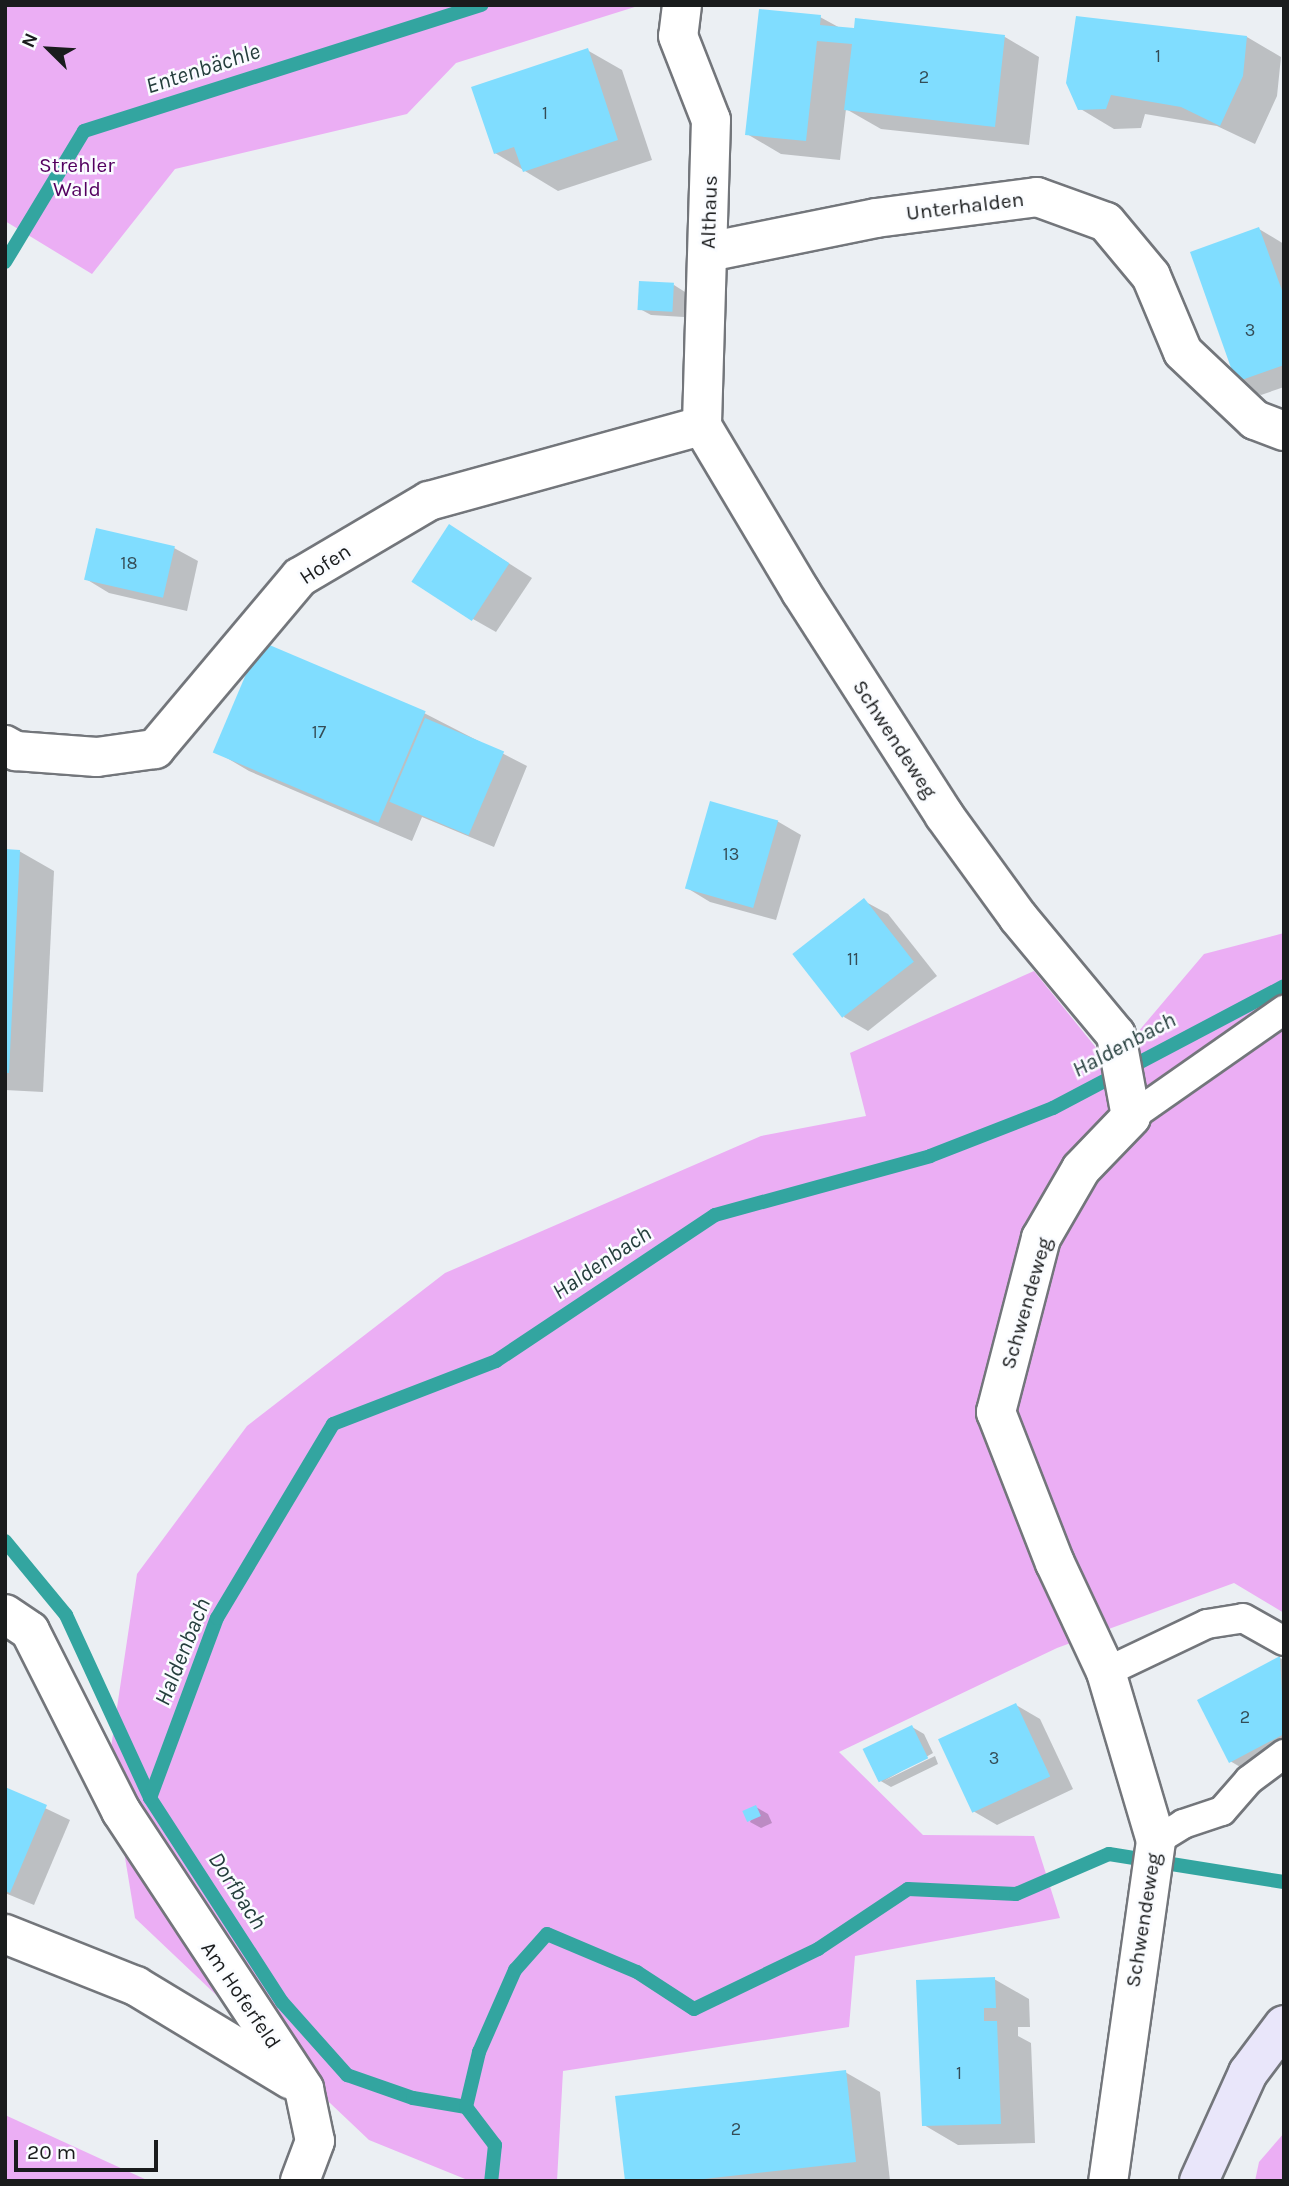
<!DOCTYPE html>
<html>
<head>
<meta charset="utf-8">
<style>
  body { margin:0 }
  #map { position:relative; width:1289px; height:2186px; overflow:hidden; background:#ebeff3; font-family:Karla,sans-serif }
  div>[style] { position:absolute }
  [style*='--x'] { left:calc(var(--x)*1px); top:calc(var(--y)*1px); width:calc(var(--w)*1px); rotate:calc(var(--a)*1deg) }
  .green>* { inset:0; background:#ebaef4 }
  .shadow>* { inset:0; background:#0003 }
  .stream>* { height:14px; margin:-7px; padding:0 7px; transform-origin:7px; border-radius:7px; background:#33a5a0 }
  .building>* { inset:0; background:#80ddff; transform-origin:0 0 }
  .roads { filter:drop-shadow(2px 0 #73767b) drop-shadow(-2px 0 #73767b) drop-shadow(0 2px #73767b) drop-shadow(0 -2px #73767b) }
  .lane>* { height:28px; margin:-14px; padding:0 14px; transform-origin:14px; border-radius:14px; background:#fff }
  .street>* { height:38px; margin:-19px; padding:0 19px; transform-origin:19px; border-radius:19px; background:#fff }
  .secondary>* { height:38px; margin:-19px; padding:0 19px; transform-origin:19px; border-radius:19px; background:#e9e6fa }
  span { translate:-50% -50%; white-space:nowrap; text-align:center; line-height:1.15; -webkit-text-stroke:5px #fafcff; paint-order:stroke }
  .number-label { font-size:18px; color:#344c56 }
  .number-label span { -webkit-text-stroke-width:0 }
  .park-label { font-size:21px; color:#540060 }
  .street-label { font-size:21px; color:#1a1c1d }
  .water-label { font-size:23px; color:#253e3d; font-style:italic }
  .frame { position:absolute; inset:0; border:7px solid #1a1c1d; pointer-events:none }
  .north { position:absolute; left:14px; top:14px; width:70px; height:70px; -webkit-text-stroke:5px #fafcff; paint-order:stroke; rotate:294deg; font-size:19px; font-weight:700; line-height:28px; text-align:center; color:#1a1c1d }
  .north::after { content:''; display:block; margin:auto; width:24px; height:32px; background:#1a1c1d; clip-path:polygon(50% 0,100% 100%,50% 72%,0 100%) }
  .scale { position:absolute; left:14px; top:2140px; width:144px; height:32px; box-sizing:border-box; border:4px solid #1a1c1d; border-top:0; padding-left:9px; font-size:21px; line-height:24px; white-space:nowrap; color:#1a1c1d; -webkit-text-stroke:5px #fafcff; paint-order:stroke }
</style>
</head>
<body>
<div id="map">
  <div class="green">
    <div style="clip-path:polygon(5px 5px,641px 5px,456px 63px,407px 114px,175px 169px,92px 274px,5px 221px)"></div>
    <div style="clip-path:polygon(1284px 933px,1284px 1613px,1234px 1583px,1057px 1648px,839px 1752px,923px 1835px,1034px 1836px,1060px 1918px,855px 1956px,849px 2027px,563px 2071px,557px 2181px,470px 2181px,369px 2140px,135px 1918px,109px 1761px,137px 1574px,247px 1426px,445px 1273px,761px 1136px,866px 1116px,850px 1053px,1034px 971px,1110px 1065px,1204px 954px)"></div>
    <div style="clip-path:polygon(5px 2115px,149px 2181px,5px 2181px)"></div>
    <div style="clip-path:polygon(1284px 2133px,1284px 2181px,1255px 2181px,1259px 2162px)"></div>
  </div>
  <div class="shadow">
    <div style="clip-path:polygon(820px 17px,842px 29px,1005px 37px,1039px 57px,1029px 145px,881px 129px,846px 109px,840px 160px,781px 154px,747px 134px)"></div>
    <div style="clip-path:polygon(1247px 37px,1281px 57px,1277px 96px,1255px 144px,1217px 126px,1145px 114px,1141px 128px,1114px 129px,1079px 108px)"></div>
    <div style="clip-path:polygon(587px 50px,622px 70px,652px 160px,558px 191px,495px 153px)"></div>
    <div style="clip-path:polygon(1259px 229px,1284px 244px,1284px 387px,1261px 395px,1237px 381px)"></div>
    <div style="clip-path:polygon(674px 285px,685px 292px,684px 317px,651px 315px,640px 309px)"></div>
    <div style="clip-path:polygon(450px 526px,532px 578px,496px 632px,473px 619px)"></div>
    <div style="clip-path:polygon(174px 548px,198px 561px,187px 611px,109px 593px,86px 579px)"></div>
    <div style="clip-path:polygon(424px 713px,527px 766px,494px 847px,422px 817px,412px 841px,249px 771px,215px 751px)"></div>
    <div style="clip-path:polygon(777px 821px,801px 835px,776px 920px,710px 902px,687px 888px)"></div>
    <div style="clip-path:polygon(5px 851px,19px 851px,54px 871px,43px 1092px,5px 1090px)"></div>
    <div style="clip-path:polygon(864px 901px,888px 914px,937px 976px,868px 1031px,844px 1017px)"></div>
    <div style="clip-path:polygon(1280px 1658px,1284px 1660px,1284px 1760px,1254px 1775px,1230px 1761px)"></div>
    <div style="clip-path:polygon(1016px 1705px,1040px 1719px,1073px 1789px,997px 1825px,973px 1811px)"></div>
    <div style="clip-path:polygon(912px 1727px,924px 1734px,933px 1753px,884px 1781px,935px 1756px,938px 1764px,891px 1787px,879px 1780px)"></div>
    <div style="clip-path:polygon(5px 1789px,70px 1820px,34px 1905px,5px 1893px)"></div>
    <div style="clip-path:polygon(756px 1807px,768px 1814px,772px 1823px,761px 1828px,750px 1822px)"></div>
    <div style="clip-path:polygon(994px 1979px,1029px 1999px,1030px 2027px,1018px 2027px,1018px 2036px,1031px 2043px,1035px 2143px,958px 2145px,924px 2125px)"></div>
    <div style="clip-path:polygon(845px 2072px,880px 2092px,890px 2181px,626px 2181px)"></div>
  </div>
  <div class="stream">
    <div style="--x:5;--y:262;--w:153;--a:-58.9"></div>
    <div style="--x:84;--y:131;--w:417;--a:-17.6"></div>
    <div style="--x:5;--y:1541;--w:96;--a:50.5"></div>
    <div style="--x:66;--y:1615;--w:201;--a:65.3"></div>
    <div style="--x:150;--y:1798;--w:243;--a:57.1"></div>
    <div style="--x:282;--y:2002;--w:98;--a:48.3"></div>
    <div style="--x:347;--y:2075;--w:70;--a:19.2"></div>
    <div style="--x:413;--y:2098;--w:54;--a:9.6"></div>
    <div style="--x:466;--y:2107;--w:48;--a:52.7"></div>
    <div style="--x:495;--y:2145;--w:36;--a:96"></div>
    <div style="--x:150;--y:1798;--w:192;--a:-69.6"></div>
    <div style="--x:217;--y:1618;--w:226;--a:-59.1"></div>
    <div style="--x:333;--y:1424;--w:175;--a:-21.1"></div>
    <div style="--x:496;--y:1361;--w:263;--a:-33.7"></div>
    <div style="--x:715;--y:1215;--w:223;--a:-15.3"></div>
    <div style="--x:930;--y:1156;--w:132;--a:-21.3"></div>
    <div style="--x:1053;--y:1108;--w:261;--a:-27.8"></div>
    <div style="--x:466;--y:2107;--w:57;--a:-76.7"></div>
    <div style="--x:479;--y:2052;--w:90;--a:-66.3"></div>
    <div style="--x:515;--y:1970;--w:48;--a:-48.4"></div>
    <div style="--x:547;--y:1934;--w:98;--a:22.9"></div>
    <div style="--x:637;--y:1972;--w:68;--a:33"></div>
    <div style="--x:694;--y:2009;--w:138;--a:-25.8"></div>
    <div style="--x:818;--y:1949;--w:108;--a:-33.7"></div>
    <div style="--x:908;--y:1889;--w:108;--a:2.7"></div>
    <div style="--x:1016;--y:1894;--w:101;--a:-23.3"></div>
    <div style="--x:1109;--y:1854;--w:177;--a:9.1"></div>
  </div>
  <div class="building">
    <div style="clip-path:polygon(759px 9px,821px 15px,820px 25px,854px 28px,855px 18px,1005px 35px,995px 127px,844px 110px,852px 44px,817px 41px,806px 141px,745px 135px)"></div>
    <div style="clip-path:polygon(1076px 16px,1247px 36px,1243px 76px,1220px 126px,1181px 107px,1111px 95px,1106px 109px,1078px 110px,1066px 83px)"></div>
    <div style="clip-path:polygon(588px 48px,618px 140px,523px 172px,514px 147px,494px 154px,471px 87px)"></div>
    <div style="clip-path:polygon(1259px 227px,1284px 296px,1284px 365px,1236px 382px,1190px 252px)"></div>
    <div style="left:639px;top:281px;width:35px;height:29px;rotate:3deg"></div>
    <div style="left:449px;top:524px;width:72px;height:69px;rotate:33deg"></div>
    <div style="left:96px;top:528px;width:81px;height:53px;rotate:13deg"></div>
    <div style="left:260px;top:641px;width:180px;height:121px;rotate:23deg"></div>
    <div style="left:425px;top:718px;width:86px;height:91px;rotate:23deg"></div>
    <div style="left:710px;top:801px;width:71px;height:91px;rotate:16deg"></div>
    <div style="clip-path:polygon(5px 849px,20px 850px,9px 1073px,5px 1073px)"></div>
    <div style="left:864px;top:898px;width:81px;height:91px;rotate:52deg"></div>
    <div style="clip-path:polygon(1280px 1656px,1284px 1734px,1229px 1763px,1197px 1700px)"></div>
    <div style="left:1016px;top:1703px;width:81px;height:86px;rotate:65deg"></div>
    <div style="left:912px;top:1725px;width:37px;height:55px;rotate:64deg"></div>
    <div style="clip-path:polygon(5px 1787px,47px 1805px,10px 1893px,5px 1891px)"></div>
    <div style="left:756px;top:1805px;width:12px;height:15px;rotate:66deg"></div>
    <div style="clip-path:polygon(995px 1977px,996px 2008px,984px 2008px,984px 2021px,997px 2021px,1001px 2124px,922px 2126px,916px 1980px)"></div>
    <div style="clip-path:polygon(846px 2070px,856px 2162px,686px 2181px,625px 2181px,615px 2096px)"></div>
  </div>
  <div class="roads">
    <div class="lane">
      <div style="--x:1131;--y:1117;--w:187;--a:-35"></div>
      <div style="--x:1106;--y:1672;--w:112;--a:-25.4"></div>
      <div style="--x:1207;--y:1624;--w:36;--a:-9"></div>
      <div style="--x:1243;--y:1618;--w:47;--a:29.3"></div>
      <div style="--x:1156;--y:1841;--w:32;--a:-32"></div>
      <div style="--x:1183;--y:1824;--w:41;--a:-18.4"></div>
      <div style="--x:1222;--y:1811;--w:41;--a:-48.9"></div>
      <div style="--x:1249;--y:1780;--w:44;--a:-36.6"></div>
    </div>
    <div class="street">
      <div style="--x:682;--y:5;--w:31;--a:97"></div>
      <div style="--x:678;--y:36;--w:90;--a:68.6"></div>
      <div style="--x:711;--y:120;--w:306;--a:91.7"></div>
      <div style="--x:702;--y:426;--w:193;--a:59.2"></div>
      <div style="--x:801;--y:592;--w:265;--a:57.3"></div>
      <div style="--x:944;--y:815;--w:126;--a:54"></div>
      <div style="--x:1018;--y:917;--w:153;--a:50.3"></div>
      <div style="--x:1116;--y:1035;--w:83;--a:79.6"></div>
      <div style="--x:1131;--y:1117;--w:72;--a:133.9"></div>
      <div style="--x:1081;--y:1169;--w:80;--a:120.1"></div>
      <div style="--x:1041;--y:1238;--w:180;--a:104.5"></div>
      <div style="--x:996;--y:1412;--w:162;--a:68.7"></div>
      <div style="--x:1055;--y:1563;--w:120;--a:64.9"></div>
      <div style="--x:1106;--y:1672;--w:176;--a:73.5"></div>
      <div style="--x:1156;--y:1841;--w:343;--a:98"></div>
      <div style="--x:708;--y:252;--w:171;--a:-11.4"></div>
      <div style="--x:876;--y:218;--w:162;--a:-7.4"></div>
      <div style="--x:1037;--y:197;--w:73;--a:19.9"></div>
      <div style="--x:1106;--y:222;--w:70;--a:50.2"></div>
      <div style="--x:1151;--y:276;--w:82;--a:67.2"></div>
      <div style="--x:1183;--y:352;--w:99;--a:43.4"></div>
      <div style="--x:1255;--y:420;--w:31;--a:21"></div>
      <div style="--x:5;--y:745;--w:13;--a:29"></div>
      <div style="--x:16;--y:751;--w:81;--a:4.2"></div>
      <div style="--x:97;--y:757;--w:59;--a:-7.9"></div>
      <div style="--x:155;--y:749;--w:225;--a:-49.9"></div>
      <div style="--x:300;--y:577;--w:150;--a:-30.5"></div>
      <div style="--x:429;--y:501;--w:283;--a:-15.4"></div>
      <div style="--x:5;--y:1614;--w:30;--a:34"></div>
      <div style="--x:30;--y:1631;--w:202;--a:63.2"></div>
      <div style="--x:121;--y:1811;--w:333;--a:56.6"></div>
      <div style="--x:304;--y:2089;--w:53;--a:78.1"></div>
      <div style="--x:315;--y:2141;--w:43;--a:110.6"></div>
      <div style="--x:5;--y:1934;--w:141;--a:21.7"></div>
      <div style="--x:136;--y:1986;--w:181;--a:31.2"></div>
    </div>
    <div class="secondary">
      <div style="--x:1199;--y:2181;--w:119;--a:-65.6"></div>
      <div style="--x:1248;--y:2073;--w:60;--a:-53.1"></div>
    </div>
  </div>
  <div class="number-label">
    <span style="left:1158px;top:56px">1</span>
    <span style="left:924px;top:77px">2</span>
    <span style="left:545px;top:113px">1</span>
    <span style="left:1250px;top:330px">3</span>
    <span style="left:129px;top:563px">18</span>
    <span style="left:319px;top:732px">17</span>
    <span style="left:731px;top:854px">13</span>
    <span style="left:853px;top:959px">11</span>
    <span style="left:1245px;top:1717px">2</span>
    <span style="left:994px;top:1758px">3</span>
    <span style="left:959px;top:2073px">1</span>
    <span style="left:736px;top:2129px">2</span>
  </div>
  <div class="park-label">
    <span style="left:77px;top:177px">Strehler<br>Wald</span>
  </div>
  <div class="street-label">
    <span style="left:965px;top:206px;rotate:-7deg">Unterhalden</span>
    <span style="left:709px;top:212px;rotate:-88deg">Althaus</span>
    <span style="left:325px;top:564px;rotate:-33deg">Hofen</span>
    <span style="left:895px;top:739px;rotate:57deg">Schwendeweg</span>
    <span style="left:1026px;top:1303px;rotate:-74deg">Schwendeweg</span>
    <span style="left:1143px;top:1920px;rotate:-81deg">Schwendeweg</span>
    <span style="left:241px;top:1995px;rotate:56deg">Am Hoferfeld</span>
  </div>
  <div class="water-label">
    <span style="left:203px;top:69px;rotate:-18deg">Entenbächle</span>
    <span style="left:1124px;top:1045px;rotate:-28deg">Haldenbach</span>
    <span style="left:602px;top:1263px;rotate:-34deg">Haldenbach</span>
    <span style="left:183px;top:1652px;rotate:-68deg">Haldenbach</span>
    <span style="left:237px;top:1891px;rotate:57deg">Dorfbach</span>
  </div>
  <div class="frame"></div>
  <div class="north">N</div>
  <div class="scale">20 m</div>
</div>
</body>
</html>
